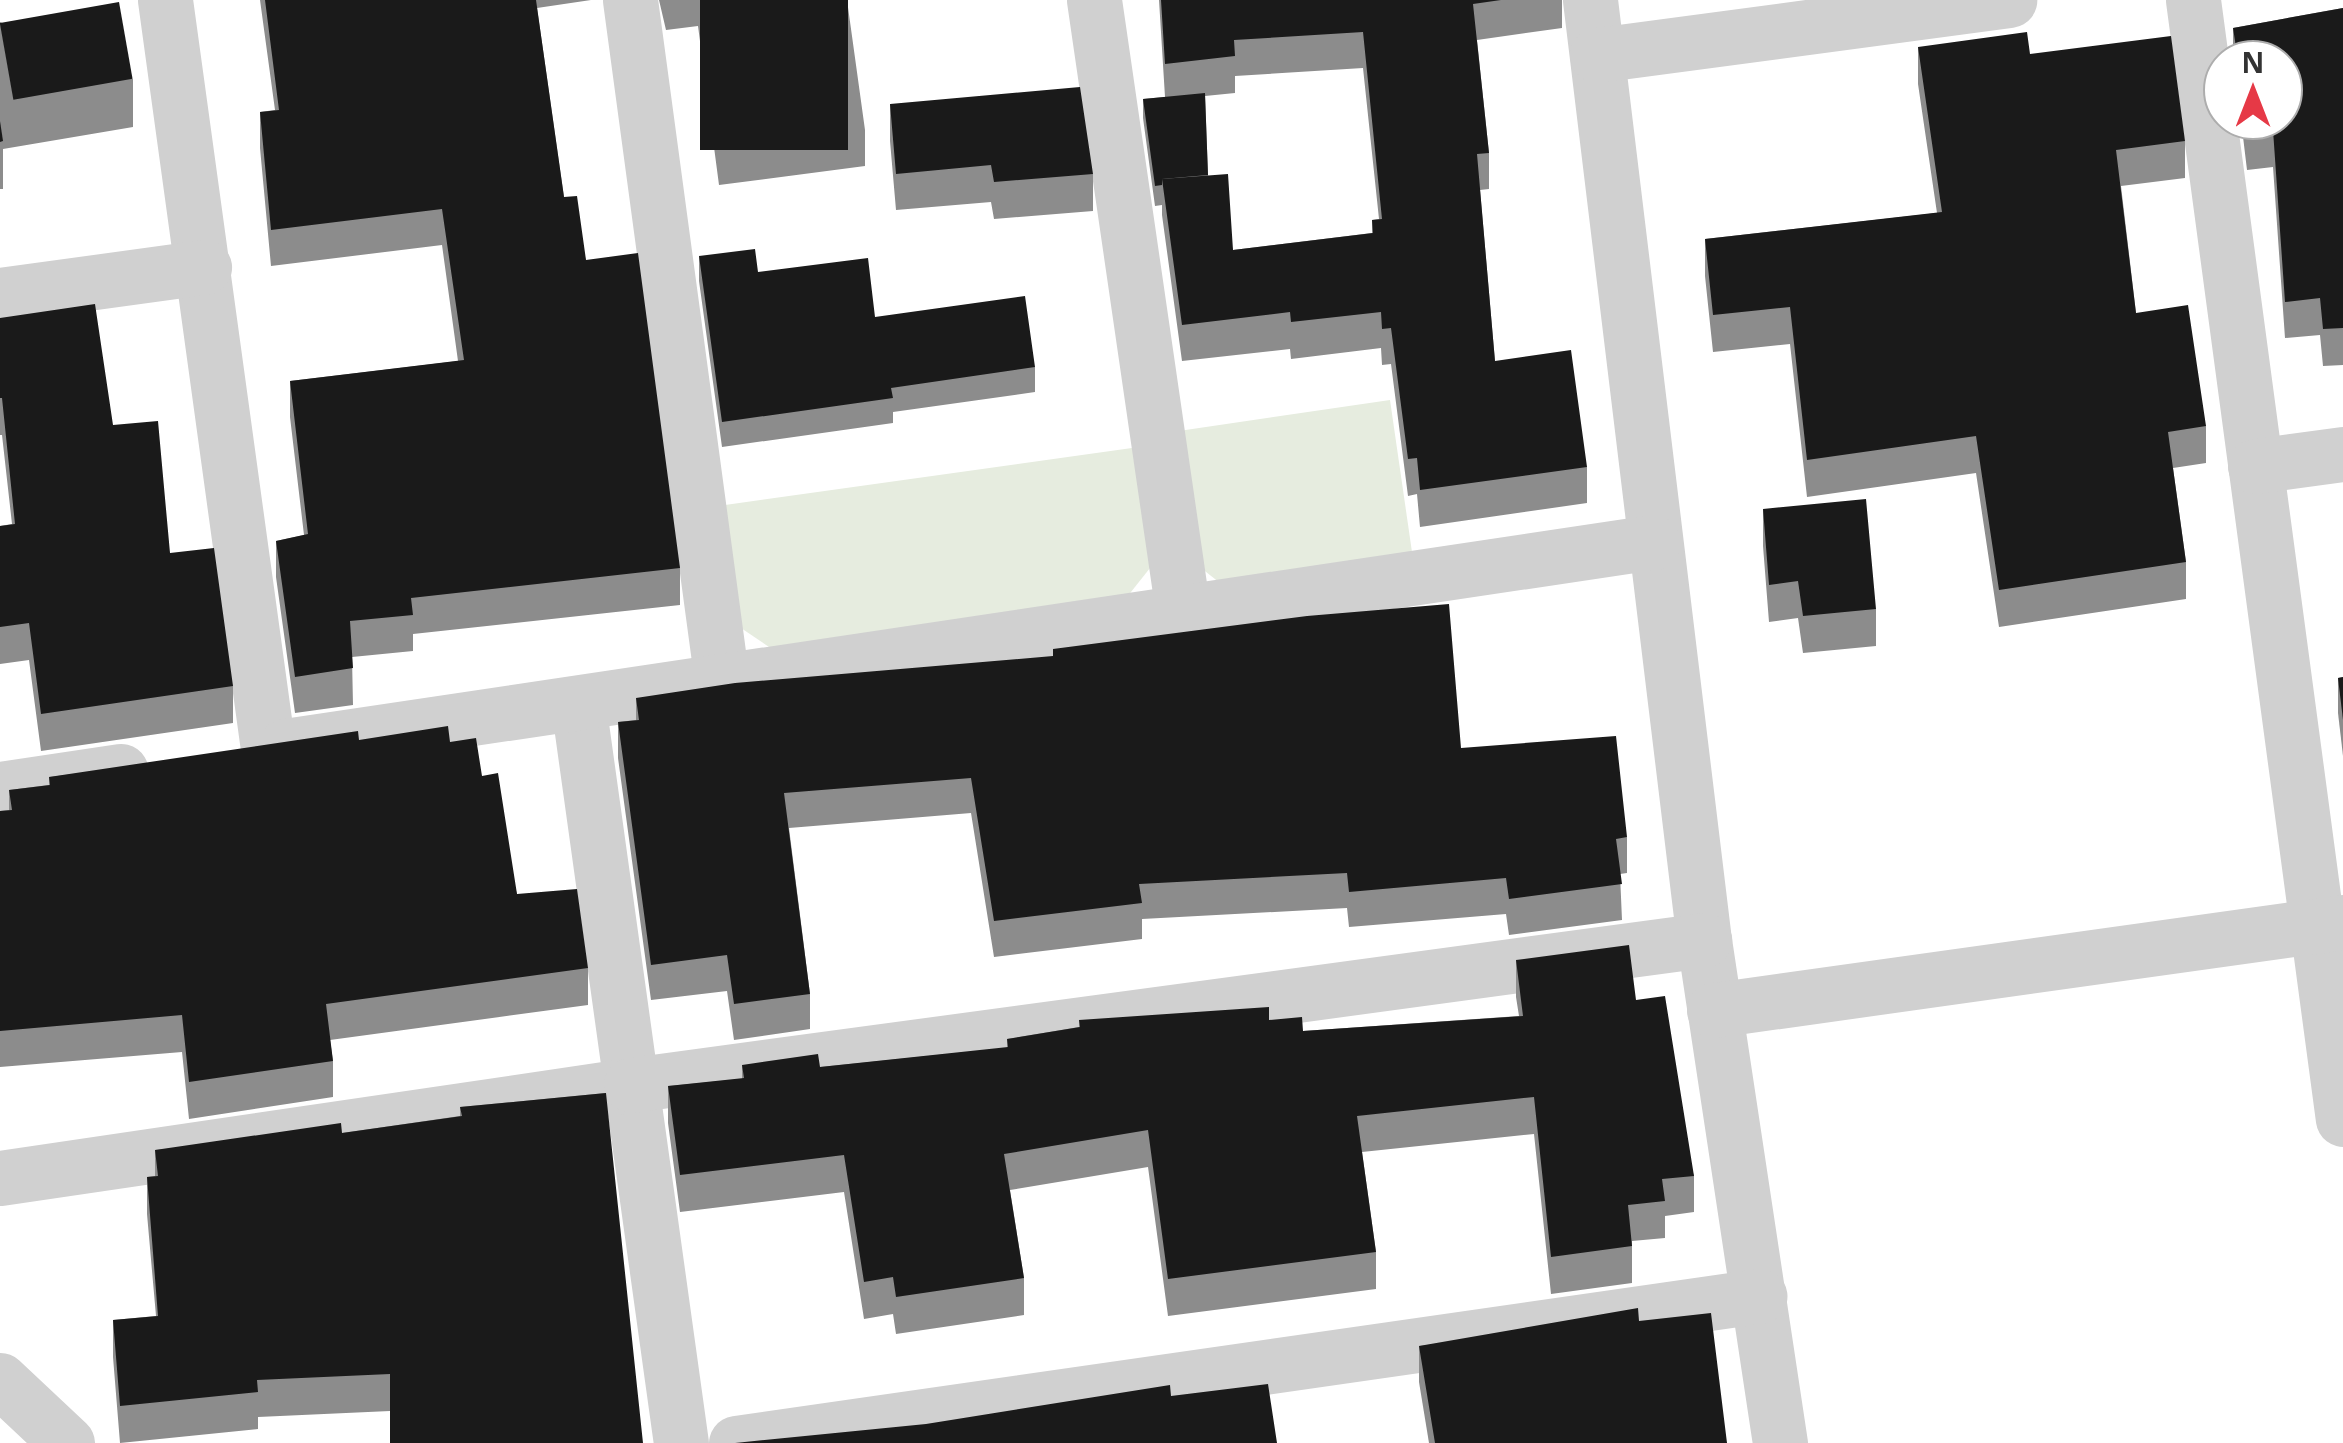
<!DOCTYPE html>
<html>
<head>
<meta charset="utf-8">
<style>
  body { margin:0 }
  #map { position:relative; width:2343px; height:1443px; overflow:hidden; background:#fff; font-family:"Noto Sans",sans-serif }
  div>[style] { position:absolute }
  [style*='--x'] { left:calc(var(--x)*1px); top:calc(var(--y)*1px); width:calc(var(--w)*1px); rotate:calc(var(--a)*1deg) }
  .green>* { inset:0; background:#e6ecdf }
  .minor>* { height:55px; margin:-27.5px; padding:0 27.5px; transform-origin:27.5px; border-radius:27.5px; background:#d0d0d0 }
  .wall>* { inset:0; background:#8c8c8c }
  .building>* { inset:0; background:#1a1a1a; transform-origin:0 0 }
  span { translate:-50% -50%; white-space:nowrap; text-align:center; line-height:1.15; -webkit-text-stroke:10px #fff; paint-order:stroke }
  .north { position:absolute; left:2203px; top:40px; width:100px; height:100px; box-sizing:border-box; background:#fff; border:2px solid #adadad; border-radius:50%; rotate:0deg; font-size:28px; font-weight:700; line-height:40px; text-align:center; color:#333 }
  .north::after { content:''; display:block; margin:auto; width:35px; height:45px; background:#e63946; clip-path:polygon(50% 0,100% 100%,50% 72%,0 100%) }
</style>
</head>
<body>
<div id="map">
  <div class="green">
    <div style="clip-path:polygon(1390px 400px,1413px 559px,1225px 587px,1191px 560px,1172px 432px)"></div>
    <div style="clip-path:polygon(1139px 447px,1154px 563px,1127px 597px,778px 653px,738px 626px,718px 506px)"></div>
  </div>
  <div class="minor">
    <div style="--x:165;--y:0;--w:756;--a:82.17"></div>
    <div style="--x:630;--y:0;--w:688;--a:82.32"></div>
    <div style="--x:1094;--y:0;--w:618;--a:81.73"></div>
    <div style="--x:1590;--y:0;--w:947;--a:83.09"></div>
    <div style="--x:1704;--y:940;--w:509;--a:81.41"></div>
    <div style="--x:2193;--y:0;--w:1129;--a:82.37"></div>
    <div style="--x:1597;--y:55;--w:416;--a:-7.6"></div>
    <div style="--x:0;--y:295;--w:206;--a:-7.8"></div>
    <div style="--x:2255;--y:466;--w:89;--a:-7.8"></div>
    <div style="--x:578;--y:703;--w:747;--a:82.08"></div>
    <div style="--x:285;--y:746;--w:1383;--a:-8.48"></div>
    <div style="--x:0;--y:789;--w:122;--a:-8.5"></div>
    <div style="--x:1714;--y:1010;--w:635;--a:-7.96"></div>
    <div style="--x:0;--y:1178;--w:638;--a:-8.38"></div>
    <div style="--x:631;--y:1085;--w:1083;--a:-7.7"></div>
    <div style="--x:0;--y:1380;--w:92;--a:43.2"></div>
    <div style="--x:736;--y:1443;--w:1034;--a:-8.18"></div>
  </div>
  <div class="wall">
    <div style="clip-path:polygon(260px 0,591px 0,537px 8px,564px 197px,586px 260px,680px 568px,680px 605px,413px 634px,413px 651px,352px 657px,353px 705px,295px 713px,276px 577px,276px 541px,304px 535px,290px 417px,290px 381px,458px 361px,442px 245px,271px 266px,260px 148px,260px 112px,275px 110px)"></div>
    <div style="clip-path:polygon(659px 0,847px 0,865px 130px,865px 166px,719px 185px,698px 26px,666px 30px)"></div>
    <div style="clip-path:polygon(evenodd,1159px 0,1562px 0,1562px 28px,1477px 40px,1489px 153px,1489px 189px,1480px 190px,1495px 361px,1587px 467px,1587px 503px,1420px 527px,1417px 494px,1408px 496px,1391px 364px,1382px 365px,1381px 348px,1291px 359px,1290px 349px,1182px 361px,1162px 215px,1162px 205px,1155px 206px,1143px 118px,1143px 99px,1165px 97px,1159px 0,1363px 68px,1379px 219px,1372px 220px,1372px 233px,1233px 250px,1208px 175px,1205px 96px,1235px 93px,1235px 76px,1363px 68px)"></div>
    <div style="clip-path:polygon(2343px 8px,2343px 365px,2323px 366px,2320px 335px,2285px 338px,2273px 167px,2247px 170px,2241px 120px,2283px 120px,2283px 60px,2233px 60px,2233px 28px)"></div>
    <div style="clip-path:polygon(0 22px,133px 79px,133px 127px,3px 149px,3px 189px,0 189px)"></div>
    <div style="clip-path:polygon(1918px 47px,2030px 54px,2185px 141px,2185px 178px,2121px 186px,2136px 313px,2206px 426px,2206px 463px,2173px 468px,2186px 562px,2186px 599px,1999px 627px,1976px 473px,1807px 497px,1790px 344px,1713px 352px,1705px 276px,1705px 239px,1937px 213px,1918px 84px)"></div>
    <div style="clip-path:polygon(890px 104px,1093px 174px,1093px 211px,994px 219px,991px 202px,896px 210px,890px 141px)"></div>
    <div style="clip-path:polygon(699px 256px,758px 272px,875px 317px,1035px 367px,1035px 392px,893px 412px,893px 423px,722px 447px,699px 281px)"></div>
    <div style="clip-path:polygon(0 318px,113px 425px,170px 553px,233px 686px,233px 723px,41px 751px,29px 660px,0 664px,0 526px,12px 524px,2px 435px,0 435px)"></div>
    <div style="clip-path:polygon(1763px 509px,1876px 609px,1876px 646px,1803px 653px,1798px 618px,1769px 622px,1763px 546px)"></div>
    <div style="clip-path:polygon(2343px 677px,2343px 756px,2338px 713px,2338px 678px)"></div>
    <div style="clip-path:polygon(636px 698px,1461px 748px,1627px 837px,1627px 873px,1620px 874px,1622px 920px,1509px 935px,1506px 914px,1349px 927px,1347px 908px,1142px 919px,1142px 939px,994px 957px,971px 813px,789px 828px,810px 994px,810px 1029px,734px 1040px,727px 991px,651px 1000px,618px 758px,618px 722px,636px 720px)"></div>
    <div style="clip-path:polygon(359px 740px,450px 742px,482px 776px,517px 894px,588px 968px,588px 1005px,330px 1040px,333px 1061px,333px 1097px,189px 1119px,182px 1052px,0 1067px,0 811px,9px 810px,9px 790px,49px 785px,49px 777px)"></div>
    <div style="clip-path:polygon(1516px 960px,1636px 1000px,1694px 1176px,1694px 1212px,1665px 1216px,1665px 1238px,1632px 1241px,1632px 1283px,1551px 1294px,1534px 1134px,1362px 1152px,1376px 1252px,1376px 1289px,1168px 1316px,1148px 1167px,1010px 1190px,1024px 1278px,1024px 1315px,896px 1334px,893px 1314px,864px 1319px,844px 1192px,680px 1212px,668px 1123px,668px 1086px,742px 1079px,742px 1065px,820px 1067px,1007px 1048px,1007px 1039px,1079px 1027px,1079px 1020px,1269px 1020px,1303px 1031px,1519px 1016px,1516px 997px)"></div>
    <div style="clip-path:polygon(606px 1093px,390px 1411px,258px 1417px,258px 1429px,120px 1443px,113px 1357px,113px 1320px,156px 1316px,147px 1214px,147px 1177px,155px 1176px,155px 1150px,342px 1133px,460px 1116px,460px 1107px)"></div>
    <div style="clip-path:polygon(1639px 1321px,1727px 1443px,1429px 1443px,1419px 1382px,1419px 1346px)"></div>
  </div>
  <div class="building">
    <div style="clip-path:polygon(265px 0,536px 0,564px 197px,577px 196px,586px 260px,638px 253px,680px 568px,411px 598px,413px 615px,350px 621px,353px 668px,295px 677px,276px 541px,308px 534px,290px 381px,464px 360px,442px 209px,271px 230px,260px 112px,279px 110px)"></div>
    <div style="left:700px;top:0;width:148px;height:150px"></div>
    <div style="clip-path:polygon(1161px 0,1501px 0,1473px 4px,1489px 153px,1477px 154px,1495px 361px,1571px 350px,1587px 467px,1420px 490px,1417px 458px,1408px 459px,1391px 328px,1382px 329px,1381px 312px,1291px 322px,1290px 312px,1182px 325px,1162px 179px,1228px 174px,1233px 250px,1373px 233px,1372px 220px,1382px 219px,1363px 32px,1234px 40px,1235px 56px,1165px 64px)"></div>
    <div style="left:119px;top:2px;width:78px;height:121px;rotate:80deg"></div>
    <div style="clip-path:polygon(2343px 8px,2343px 328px,2323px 329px,2320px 298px,2285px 302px,2273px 130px,2247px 133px,2246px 120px,2283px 120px,2283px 60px,2238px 60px,2233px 28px)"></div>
    <div style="clip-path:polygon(2027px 32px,2030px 54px,2171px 36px,2185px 141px,2116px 150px,2136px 313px,2188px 305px,2206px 426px,2168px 432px,2186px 562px,1999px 590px,1976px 436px,1807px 460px,1790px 307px,1713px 315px,1705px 239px,1942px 212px,1918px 47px)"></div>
    <div style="clip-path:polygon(1080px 87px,1093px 174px,994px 182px,991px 165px,896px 174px,890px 104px)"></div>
    <div style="clip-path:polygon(1205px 93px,1208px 175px,1162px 179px,1162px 185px,1155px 186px,1143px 99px)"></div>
    <div style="clip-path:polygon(0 121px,3px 141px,0 142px)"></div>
    <div style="clip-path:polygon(755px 249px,758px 272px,868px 258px,875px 317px,1025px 296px,1035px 367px,891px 388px,893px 398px,722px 422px,699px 256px)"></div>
    <div style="clip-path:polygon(95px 304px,113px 425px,158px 421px,170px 553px,214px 548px,233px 686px,41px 714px,29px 623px,0 627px,0 526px,15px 524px,2px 398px,0 398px,0 318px)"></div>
    <div style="clip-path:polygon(1866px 499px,1876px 609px,1803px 616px,1798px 581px,1769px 585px,1763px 509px)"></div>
    <div style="clip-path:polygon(1449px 604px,1461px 748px,1616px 736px,1627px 837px,1616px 839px,1622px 884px,1509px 899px,1506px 878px,1349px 892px,1347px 873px,1139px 884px,1142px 903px,994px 921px,971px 778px,784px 793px,810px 994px,734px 1004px,727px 955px,651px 965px,618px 722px,639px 720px,636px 698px,735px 683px,1053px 656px,1053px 649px,1307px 616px)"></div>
    <div style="clip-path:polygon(2343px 677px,2343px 720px,2338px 678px)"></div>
    <div style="clip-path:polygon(448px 726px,450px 742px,476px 738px,482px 776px,498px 773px,517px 894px,577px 889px,588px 968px,326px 1004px,333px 1061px,189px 1082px,182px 1015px,0 1031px,0 811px,12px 810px,9px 790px,50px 785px,49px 777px,358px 731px,359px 740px)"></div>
    <div style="clip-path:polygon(1629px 945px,1636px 1000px,1665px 996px,1694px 1176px,1662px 1179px,1665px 1201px,1628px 1205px,1632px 1246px,1551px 1257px,1534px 1097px,1357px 1116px,1376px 1252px,1168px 1279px,1148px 1130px,1004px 1154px,1024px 1278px,896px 1297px,893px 1277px,864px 1282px,844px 1155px,680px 1175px,668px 1086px,744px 1078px,742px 1065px,818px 1054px,820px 1067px,1008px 1047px,1007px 1039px,1080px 1027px,1079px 1020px,1269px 1007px,1269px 1020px,1302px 1017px,1303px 1031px,1523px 1016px,1516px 960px)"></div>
    <div style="clip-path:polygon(606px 1093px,643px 1443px,390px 1443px,390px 1374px,257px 1380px,258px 1392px,120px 1406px,113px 1320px,158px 1316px,147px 1177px,158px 1176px,155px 1150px,341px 1123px,342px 1133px,462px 1116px,460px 1107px)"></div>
    <div style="clip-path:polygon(1638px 1308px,1639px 1321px,1711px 1313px,1727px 1443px,1435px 1443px,1419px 1346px)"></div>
    <div style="clip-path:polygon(1268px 1384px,1277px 1443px,735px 1443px,926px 1424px,1170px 1385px,1171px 1396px)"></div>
  </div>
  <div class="north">N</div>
</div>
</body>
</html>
